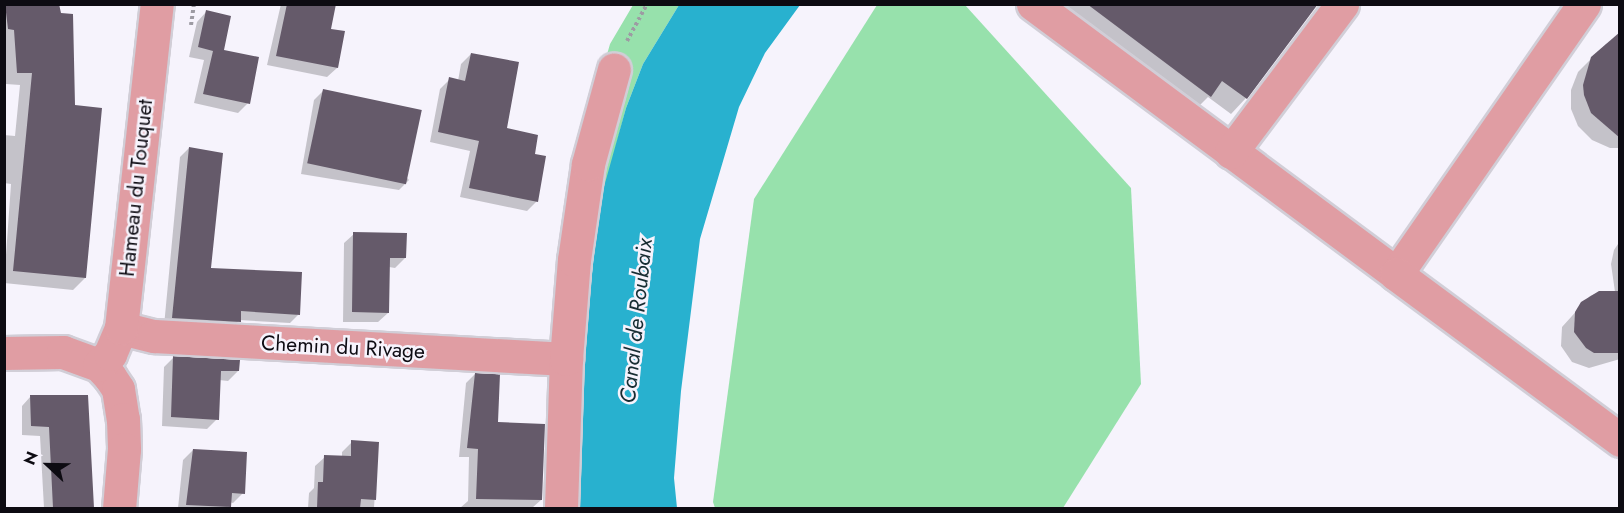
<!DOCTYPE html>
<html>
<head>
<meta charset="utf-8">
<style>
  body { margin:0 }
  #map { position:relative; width:1624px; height:513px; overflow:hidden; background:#f6f3fc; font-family:Jost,sans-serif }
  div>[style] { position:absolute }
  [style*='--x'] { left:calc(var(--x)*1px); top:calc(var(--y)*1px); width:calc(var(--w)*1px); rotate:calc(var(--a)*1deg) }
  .green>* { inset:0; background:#97e1ac }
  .water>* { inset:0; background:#28b1cf }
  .shadow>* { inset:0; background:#0003 }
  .building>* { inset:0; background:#655a6a; transform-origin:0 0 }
  .path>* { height:4px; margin-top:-2px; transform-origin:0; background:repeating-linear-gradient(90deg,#9d9ba3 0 3px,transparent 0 6px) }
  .roads { filter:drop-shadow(2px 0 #d1ced7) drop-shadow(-2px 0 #d1ced7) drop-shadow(0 2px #d1ced7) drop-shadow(0 -2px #d1ced7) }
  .minor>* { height:33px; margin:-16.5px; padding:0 16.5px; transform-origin:16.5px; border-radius:16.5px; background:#e09da3 }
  span { translate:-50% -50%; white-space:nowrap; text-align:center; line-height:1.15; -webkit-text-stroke:5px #f6f3fc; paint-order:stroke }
  .street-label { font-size:21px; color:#0d0b12 }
  .water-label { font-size:22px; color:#172d33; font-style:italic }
  .frame { position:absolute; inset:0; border:6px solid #0d0b12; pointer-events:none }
  .north { position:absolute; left:18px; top:435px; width:60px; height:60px; -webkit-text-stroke:4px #f6f3fc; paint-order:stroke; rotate:292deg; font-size:16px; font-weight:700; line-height:24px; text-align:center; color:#0d0b12 }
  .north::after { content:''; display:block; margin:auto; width:21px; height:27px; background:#0d0b12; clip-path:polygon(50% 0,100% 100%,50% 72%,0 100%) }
</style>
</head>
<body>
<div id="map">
  <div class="green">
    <div style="clip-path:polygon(633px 5px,679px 5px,643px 64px,626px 108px,598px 214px,582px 364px,578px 508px,555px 508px,588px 121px,610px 44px)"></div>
    <div style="clip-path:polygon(877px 5px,965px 5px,1131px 188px,1141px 384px,1063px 508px,715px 508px,713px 502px,754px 199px)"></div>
  </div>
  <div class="water">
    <div style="clip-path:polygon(679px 5px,800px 5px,765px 53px,739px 107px,700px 239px,681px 391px,674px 478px,677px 508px,578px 508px,582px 364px,600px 201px,626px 108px,643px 64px)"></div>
  </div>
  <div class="shadow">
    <div style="clip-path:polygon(4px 4px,58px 4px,73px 106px,85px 278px,73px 290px,4px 283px,11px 184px,4px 183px,4px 135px,15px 136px,20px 85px,6px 84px)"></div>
    <div style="clip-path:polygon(281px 4px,333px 4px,329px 30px,337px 68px,327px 77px,267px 65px)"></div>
    <div style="clip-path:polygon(1051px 4px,1316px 4px,1246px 98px,1231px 114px,1208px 97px,1194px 111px)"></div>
    <div style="clip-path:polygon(206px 12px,248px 103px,238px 113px,194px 103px,204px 60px,189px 57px,197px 22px)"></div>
    <div style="clip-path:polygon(1620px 39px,1620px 148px,1610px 148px,1592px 140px,1578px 126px,1571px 109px,1571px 90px,1578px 72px,1606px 44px)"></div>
    <div style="clip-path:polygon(471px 54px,505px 129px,533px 155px,537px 201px,527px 211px,460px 197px,470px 151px,430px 142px,440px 89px,450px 79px,458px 81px,461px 64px)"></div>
    <div style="clip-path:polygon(323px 91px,409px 180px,399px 190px,301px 174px,314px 100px)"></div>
    <div style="clip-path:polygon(189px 148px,209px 270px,298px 315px,290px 323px,239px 320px,231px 330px,164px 326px,180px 157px)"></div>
    <div style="clip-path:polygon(354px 234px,405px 258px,395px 268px,389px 267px,388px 313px,378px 322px,343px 322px,344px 243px)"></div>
    <div style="clip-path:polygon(1620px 241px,1620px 359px,1589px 368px,1572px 362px,1561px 346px,1562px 327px,1590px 296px,1600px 292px,1615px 292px,1611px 264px,1614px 250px)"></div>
    <div style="clip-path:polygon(174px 357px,238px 371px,228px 381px,219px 380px,217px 419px,207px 429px,162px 426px,164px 367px)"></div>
    <div style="clip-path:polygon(475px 374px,496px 424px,541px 500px,532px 508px,460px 508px,468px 501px,469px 457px,459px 457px,466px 383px)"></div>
    <div style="clip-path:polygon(31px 396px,86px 396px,93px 508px,44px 508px,40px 436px,22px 435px,22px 406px)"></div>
    <div style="clip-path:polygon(352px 442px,378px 443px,374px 508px,308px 508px,309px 493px,314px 488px,315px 466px,325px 457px,342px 458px,342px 452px)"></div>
    <div style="clip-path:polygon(193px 450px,243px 493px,233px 503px,229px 502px,227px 508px,178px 508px,183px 460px)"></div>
  </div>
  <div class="building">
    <div style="clip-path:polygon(5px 4px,59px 4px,61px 13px,73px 14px,75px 105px,102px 108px,86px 278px,13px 271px,32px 73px,17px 73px,14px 30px,8px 29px)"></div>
    <div style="clip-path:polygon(287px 4px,336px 4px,331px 29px,345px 31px,338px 68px,276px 56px)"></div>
    <div style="clip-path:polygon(1087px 4px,1318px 4px,1247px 99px,1222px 81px,1211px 97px)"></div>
    <div style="clip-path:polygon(206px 10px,231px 16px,224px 50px,259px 57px,250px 104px,203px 94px,213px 51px,198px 47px)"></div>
    <div style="clip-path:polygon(1620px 32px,1620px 138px,1591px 113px,1584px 95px,1583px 85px,1591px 57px)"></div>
    <div style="clip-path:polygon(471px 53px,519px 62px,507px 128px,538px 135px,535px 154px,546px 156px,538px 202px,469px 188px,479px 141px,438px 132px,449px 77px,465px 81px)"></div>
    <div style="left:323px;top:89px;width:101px;height:76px;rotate:12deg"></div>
    <div style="clip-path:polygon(189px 147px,223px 153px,211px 268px,302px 272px,300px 315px,241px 311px,241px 322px,172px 318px)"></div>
    <div style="clip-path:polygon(353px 232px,407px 233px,406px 258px,390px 258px,389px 313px,352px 312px)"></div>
    <div style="clip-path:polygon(1599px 291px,1620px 291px,1620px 353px,1594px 353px,1586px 348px,1574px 332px,1575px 312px,1581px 302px)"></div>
    <div style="clip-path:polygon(173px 356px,240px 360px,239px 371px,221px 371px,219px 420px,171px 417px)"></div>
    <div style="clip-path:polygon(475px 373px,500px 374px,498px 422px,545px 424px,542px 500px,476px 499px,478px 449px,467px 448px)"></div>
    <div style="clip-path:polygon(30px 395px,88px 395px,94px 508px,53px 508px,49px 427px,31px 426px)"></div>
    <div style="clip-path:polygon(351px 440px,379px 442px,376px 500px,361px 499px,360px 508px,317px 508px,318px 482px,323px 482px,324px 455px,351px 456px)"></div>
    <div style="clip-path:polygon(193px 449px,247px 452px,245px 494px,232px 493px,231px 507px,186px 505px)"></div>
  </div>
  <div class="path">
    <div style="--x:191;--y:25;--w:21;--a:-82"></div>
    <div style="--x:627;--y:41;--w:42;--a:-61.6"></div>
  </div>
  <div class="roads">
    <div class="minor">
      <div style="--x:1033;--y:4;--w:452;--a:36.6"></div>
      <div style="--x:1584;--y:4;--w:329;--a:124.8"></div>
      <div style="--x:1396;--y:274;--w:279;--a:36.5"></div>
      <div style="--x:1231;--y:152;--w:185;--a:-53.1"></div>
      <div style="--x:121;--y:328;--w:34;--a:14"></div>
      <div style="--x:154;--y:336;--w:413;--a:3.2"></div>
      <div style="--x:4;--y:353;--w:59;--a:-1"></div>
      <div style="--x:63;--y:352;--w:38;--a:20"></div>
      <div style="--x:99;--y:365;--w:16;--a:47"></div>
      <div style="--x:110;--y:377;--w:14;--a:56"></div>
      <div style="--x:118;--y:389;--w:30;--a:81"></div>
      <div style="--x:123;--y:419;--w:30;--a:88"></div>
      <div style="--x:124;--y:449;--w:59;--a:94.8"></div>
      <div style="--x:99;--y:365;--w:16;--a:-45"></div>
      <div style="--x:110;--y:354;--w:28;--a:-67"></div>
      <div style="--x:121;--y:328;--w:326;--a:-83.7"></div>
      <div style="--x:561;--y:508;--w:149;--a:-88.1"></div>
      <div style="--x:566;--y:359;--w:99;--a:-85.4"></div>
      <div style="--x:574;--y:260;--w:97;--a:-81.7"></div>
      <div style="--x:588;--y:164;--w:98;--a:-74.7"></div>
    </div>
  </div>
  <div class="street-label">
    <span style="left:136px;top:188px;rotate:-84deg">Hameau du Touquet</span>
    <span style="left:343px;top:347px;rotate:3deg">Chemin du Rivage</span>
  </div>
  <div class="water-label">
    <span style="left:636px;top:321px;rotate:-84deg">Canal de Roubaix</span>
  </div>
  <div class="frame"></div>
  <div class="north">N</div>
</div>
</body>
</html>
